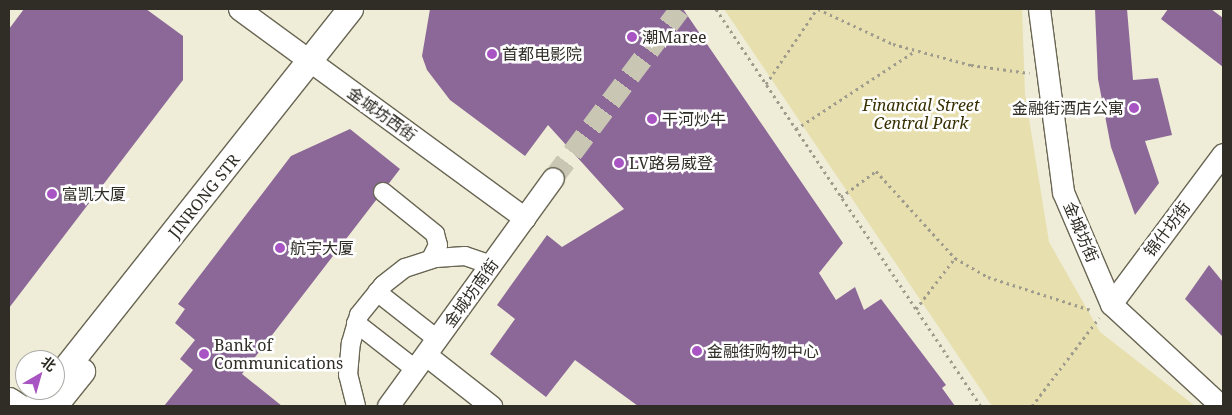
<!DOCTYPE html>
<html>
<head>
<meta charset="utf-8">
<style>
  body { margin:0 }
  #map { position:relative; width:1232px; height:415px; overflow:hidden; background:#efecd7; font-family:"Noto Serif","Noto Sans SC",serif }
  div>[style] { position:absolute }
  [style*='--x'] { left:calc(var(--x)*1px); top:calc(var(--y)*1px); width:calc(var(--w)*1px); rotate:calc(var(--a)*1deg) }
  .green>* { inset:0; background:#e7dfae }
  .building>* { inset:0; background:#8b6897 }
  .tertiary-tunnel>* { height:21px; margin-top:-10.5px; transform-origin:0; background:repeating-linear-gradient(90deg,#c9c6b4 0 21px,transparent 0 32px) }
  .path>* { height:3px; margin-top:-1.5px; transform-origin:0; background:repeating-linear-gradient(90deg,#9f9c8d 0 2.5px,transparent 0 6.5px) }
  .roads { filter:drop-shadow(1px 0 #696654) drop-shadow(-1px 0 #696654) drop-shadow(0 1px #696654) drop-shadow(0 -1px #696654) }
  .minor>* { height:18px; margin:-9px; padding:0 9px; transform-origin:9px; border-radius:9px; background:#fff }
  .tertiary>* { height:21px; margin:-10.5px; padding:0 10.5px; transform-origin:10.5px; border-radius:10.5px; background:#fff }
  .secondary>* { height:25px; margin:-12.5px; padding:0 12.5px; transform-origin:12.5px; border-radius:12.5px; background:#fff }
  .dots>* { width:14px; height:14px; translate:-50% -50%; box-sizing:border-box; border:2px solid #fff; border-radius:50% }
  span { translate:-50% -50%; white-space:nowrap; text-align:center; line-height:1.15; -webkit-text-stroke:5px #fff; paint-order:stroke }
  .poi-label { font-size:16px; color:#2f2d26 }
  .left { translate:0 -50%; text-align:left }
  .right { translate:-100% -50%; text-align:right }
  .park-label { font-size:16px; color:#372f00; font-style:italic }
  .street-label { font-size:16px; color:#2f2d26 }
  .frame { position:absolute; inset:0; border:10px solid #2f2d26; pointer-events:none }
  .north { position:absolute; left:15px; top:350px; width:50px; height:50px; box-sizing:border-box; background:#fff; border:1px solid #acaba8; border-radius:50%; rotate:38deg; font-size:14px; font-weight:700; line-height:20px; text-align:center; color:#2f2d26 }
  .north::after { content:''; display:block; margin:auto; width:18px; height:22px; background:#a854c3; clip-path:polygon(50% 0,100% 100%,50% 72%,0 100%) }
</style>
</head>
<body>
<div id="map">
  <div class="green">
    <div style="clip-path:polygon(724px 9px,1022px 9px,1025px 94px,1049px 242px,1100px 332px,1195px 406px,992px 406px)"></div>
  </div>
  <div class="building">
    <div style="clip-path:polygon(24px 9px,146px 9px,183px 36px,183px 80px,9px 308px,9px 29px)"></div>
    <div style="clip-path:polygon(430px 9px,683px 9px,843px 243px,819px 273px,836px 300px,855px 287px,864px 310px,881px 299px,946px 385px,942px 388px,955px 406px,638px 406px,575px 360px,546px 397px,490px 354px,515px 319px,497px 305px,547px 235px,562px 247px,624px 209px,548px 125px,525px 156px,450px 100px,427px 70px,422px 56px)"></div>
    <div style="clip-path:polygon(1095px 9px,1127px 9px,1133px 80px,1158px 78px,1172px 135px,1145px 141px,1159px 183px,1135px 215px,1111px 147px,1098px 79px)"></div>
    <div style="clip-path:polygon(1168px 9px,1211px 9px,1223px 18px,1223px 67px,1161px 19px)"></div>
    <div style="clip-path:polygon(350px 129px,400px 169px,242px 374px,282px 406px,164px 406px,193px 370px,180px 359px,195px 340px,175px 323px,185px 309px,178px 304px,291px 156px)"></div>
    <div style="clip-path:polygon(1209px 265px,1223px 282px,1223px 337px,1185px 299px)"></div>
  </div>
  <div class="tertiary-tunnel">
    <div style="--x:553;--y:178;--w:211;--a:-53.1"></div>
  </div>
  <div class="path">
    <div style="--x:716;--y:9;--w:477;--a:56.3"></div>
    <div style="--x:818;--y:9;--w:83;--a:25"></div>
    <div style="--x:893;--y:44;--w:81;--a:15.1"></div>
    <div style="--x:971;--y:65;--w:59;--a:7.9"></div>
    <div style="--x:766;--y:84;--w:91;--a:-55.8"></div>
    <div style="--x:796;--y:129;--w:142;--a:-33.2"></div>
    <div style="--x:841;--y:197;--w:44;--a:-36.6"></div>
    <div style="--x:876;--y:171;--w:118;--a:47.8"></div>
    <div style="--x:955;--y:258;--w:38;--a:30"></div>
    <div style="--x:988;--y:277;--w:108;--a:17.8"></div>
    <div style="--x:916;--y:309;--w:64;--a:-52.6"></div>
    <div style="--x:1032;--y:406;--w:111;--a:-52.7"></div>
  </div>
  <div class="roads">
    <div class="minor">
      <div style="--x:383;--y:192;--w:67;--a:38.9"></div>
      <div style="--x:435;--y:234;--w:11;--a:75"></div>
      <div style="--x:438;--y:245;--w:16;--a:117"></div>
      <div style="--x:377;--y:292;--w:76;--a:38.1"></div>
      <div style="--x:356;--y:323;--w:75;--a:37.9"></div>
      <div style="--x:356;--y:406;--w:32;--a:-104"></div>
      <div style="--x:348;--y:375;--w:32;--a:-85"></div>
      <div style="--x:351;--y:343;--w:29;--a:-74"></div>
      <div style="--x:359;--y:315;--w:38;--a:-51"></div>
      <div style="--x:383;--y:285;--w:28;--a:-38"></div>
      <div style="--x:405;--y:268;--w:33;--a:-18"></div>
      <div style="--x:436;--y:258;--w:29;--a:-4"></div>
      <div style="--x:465;--y:256;--w:28;--a:19"></div>
    </div>
    <div class="tertiary">
      <div style="--x:239;--y:9;--w:354;--a:36.2"></div>
      <div style="--x:1039;--y:9;--w:185;--a:82.5"></div>
      <div style="--x:1063;--y:192;--w:122;--a:66.8"></div>
      <div style="--x:1111;--y:304;--w:150;--a:42.8"></div>
      <div style="--x:1111;--y:304;--w:187;--a:-53.3"></div>
      <div style="--x:426;--y:355;--w:83;--a:38.1"></div>
      <div style="--x:388;--y:406;--w:281;--a:-54.1"></div>
    </div>
    <div class="secondary">
      <div style="--x:55;--y:381;--w:475;--a:-51.6"></div>
      <div style="--x:9;--y:400;--w:11;--a:34"></div>
      <div style="--x:34;--y:406;--w:21;--a:-51"></div>
      <div style="--x:54;--y:406;--w:45;--a:-51.3"></div>
    </div>
  </div>
  <div class="dots">
    <div style="left:632px;top:37px;background:#a854c3"></div>
    <div style="left:492px;top:54px;background:#a854c3"></div>
    <div style="left:1134px;top:108px;background:#a854c3"></div>
    <div style="left:652px;top:119px;background:#a854c3"></div>
    <div style="left:619px;top:163px;background:#a854c3"></div>
    <div style="left:52px;top:194px;background:#a854c3"></div>
    <div style="left:280px;top:248px;background:#a854c3"></div>
    <div style="left:697px;top:351px;background:#a854c3"></div>
    <div style="left:204px;top:354px;background:#a854c3"></div>
  </div>
  <div class="poi-label">
    <span class="left" style="left:642px;top:37px">潮Maree</span>
    <span class="left" style="left:502px;top:54px">首都电影院</span>
    <span class="right" style="left:1124px;top:108px">金融街酒店公寓</span>
    <span class="left" style="left:662px;top:119px">干河炒牛</span>
    <span class="left" style="left:629px;top:163px">LV路易威登</span>
    <span class="left" style="left:62px;top:194px">富凯大厦</span>
    <span class="left" style="left:290px;top:248px">航宇大厦</span>
    <span class="left" style="left:214px;top:354px">Bank of<br>Communications</span>
    <span class="left" style="left:707px;top:351px">金融街购物中心</span>
  </div>
  <div class="park-label">
    <span style="left:921px;top:114px">Financial Street<br>Central Park</span>
  </div>
  <div class="street-label">
    <span style="left:382px;top:114px;rotate:36deg">金城坊西街</span>
    <span style="left:204px;top:196px;rotate:-51deg">JINRONG STR</span>
    <span style="left:1167px;top:229px;rotate:-53deg">锦什坊街</span>
    <span style="left:1081px;top:232px;rotate:67deg">金城坊街</span>
    <span style="left:471px;top:293px;rotate:-54deg">金城坊南街</span>
  </div>
  <div class="frame"></div>
  <div class="north">北</div>
</div>
</body>
</html>
